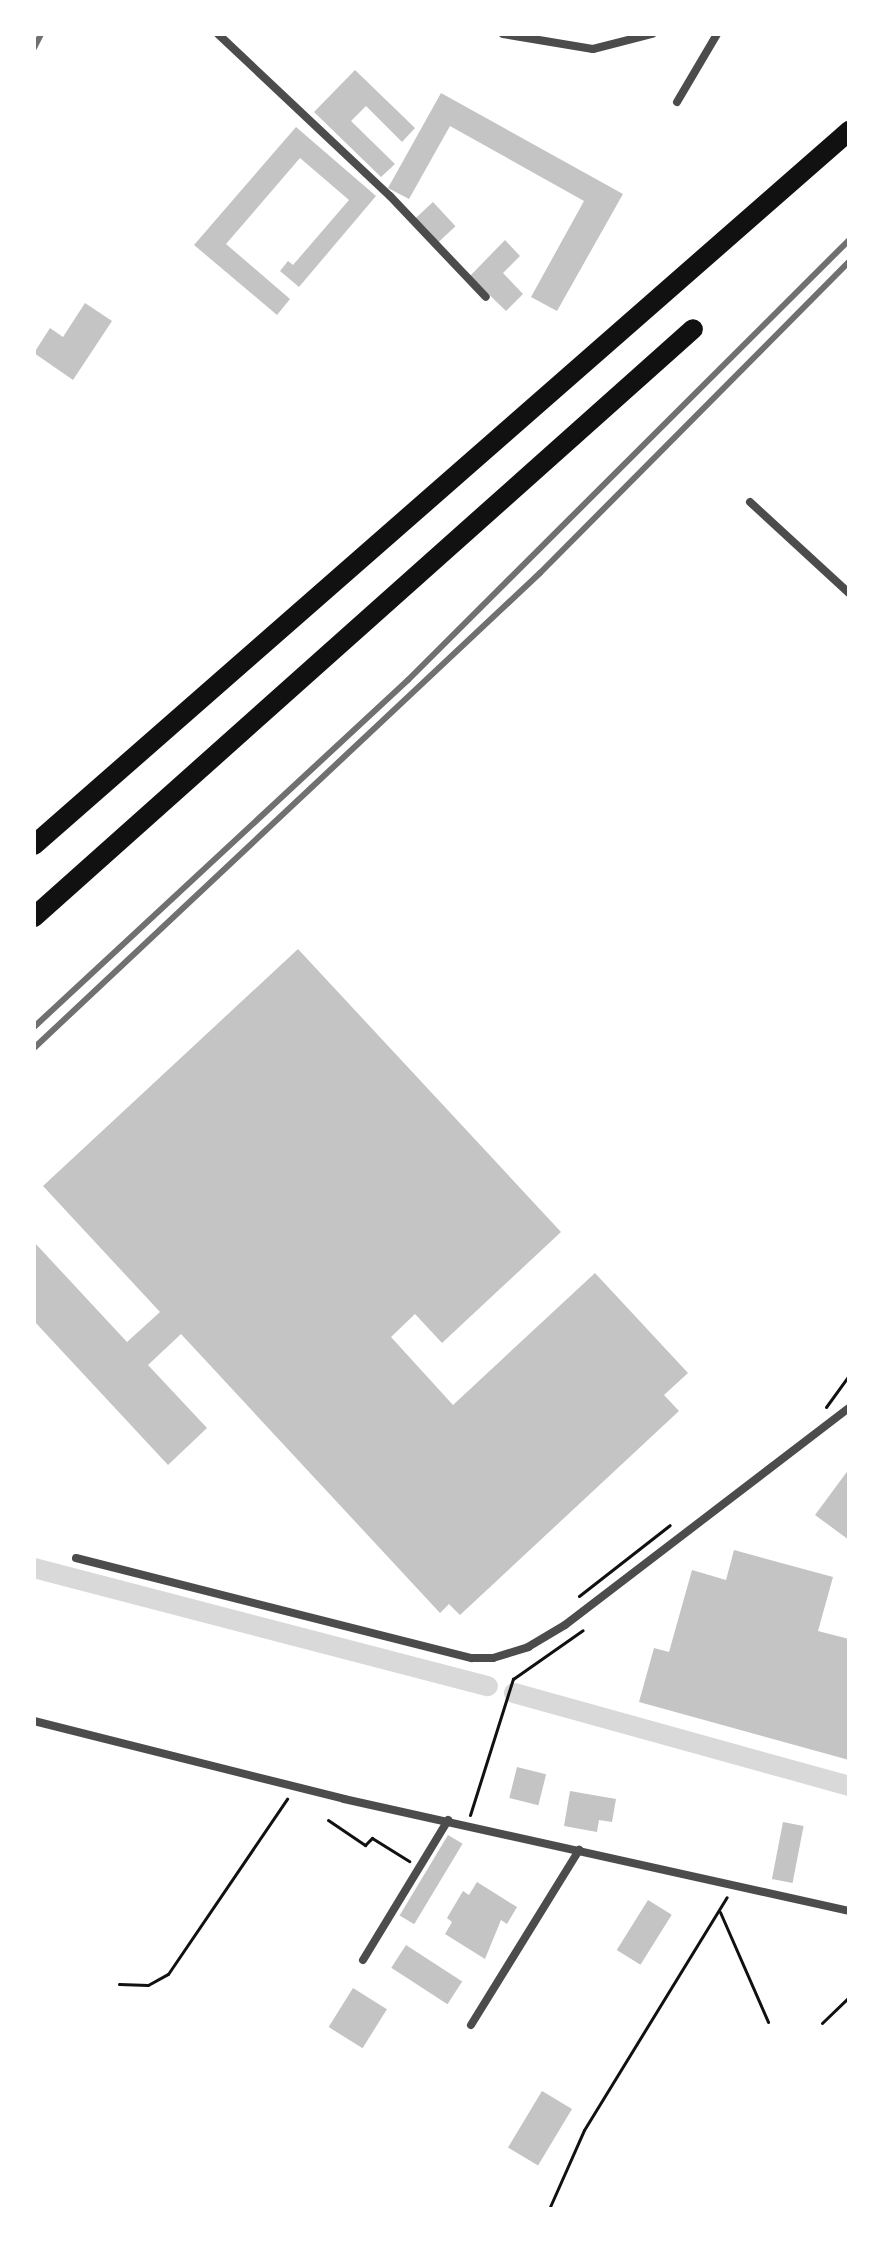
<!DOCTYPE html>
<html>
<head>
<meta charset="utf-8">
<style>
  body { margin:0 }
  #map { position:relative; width:883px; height:2243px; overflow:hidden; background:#fff; font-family:"Fira Sans",sans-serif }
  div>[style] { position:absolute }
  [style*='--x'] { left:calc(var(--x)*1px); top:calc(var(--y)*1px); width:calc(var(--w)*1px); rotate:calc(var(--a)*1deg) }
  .canal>* { height:20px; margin:-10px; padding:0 10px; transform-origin:10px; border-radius:10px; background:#d9d9d9 }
  .building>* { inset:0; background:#c4c4c4; transform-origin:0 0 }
  .path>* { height:3px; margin:-1.5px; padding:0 1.5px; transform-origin:1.5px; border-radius:1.5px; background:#111 }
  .minor>* { height:8px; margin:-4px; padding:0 4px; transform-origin:4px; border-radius:4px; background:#4c4c4c }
  .motorway>* { height:20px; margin:-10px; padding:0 10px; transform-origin:10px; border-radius:10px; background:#111 }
  .rail>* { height:6px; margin:-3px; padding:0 3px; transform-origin:3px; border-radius:3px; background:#707070 }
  span { translate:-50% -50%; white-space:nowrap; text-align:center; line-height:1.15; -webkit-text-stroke:8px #fff; paint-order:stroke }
  .frame { position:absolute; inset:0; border:36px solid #fff; pointer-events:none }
</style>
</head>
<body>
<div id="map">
  <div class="canal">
    <div style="--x:34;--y:1568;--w:469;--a:14.6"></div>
    <div style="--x:514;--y:1693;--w:348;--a:15.5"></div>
  </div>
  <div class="building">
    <div style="clip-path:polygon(355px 70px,415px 128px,402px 142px,366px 106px,351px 121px,395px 164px,381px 177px,314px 112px)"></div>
    <div style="clip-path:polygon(441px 93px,623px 194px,557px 311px,531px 297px,584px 201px,450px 126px,409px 199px,388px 188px)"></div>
    <div style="clip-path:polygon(296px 127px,376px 196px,299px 287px,280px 271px,288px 261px,293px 265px,349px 200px,300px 158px,226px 244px,290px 299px,277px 315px,194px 245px)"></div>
    <div style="left:433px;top:202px;width:33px;height:25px;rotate:47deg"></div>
    <div style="clip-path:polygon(505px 240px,520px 256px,503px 273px,523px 294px,506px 311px,470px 276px)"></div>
    <div style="clip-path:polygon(85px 303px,112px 321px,73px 380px,34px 353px,50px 328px,63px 337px)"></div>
    <div style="clip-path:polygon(298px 949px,561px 1232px,442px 1343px,415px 1314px,391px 1337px,453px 1405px,595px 1273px,688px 1373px,664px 1395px,679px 1411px,460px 1615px,449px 1604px,440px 1613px,181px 1334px,148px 1365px,207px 1428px,168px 1465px,34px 1321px,34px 1242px,127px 1342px,160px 1312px,43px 1186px)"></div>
    <div style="clip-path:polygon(849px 1469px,849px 1540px,815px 1515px)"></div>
    <div style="clip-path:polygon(734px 1550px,833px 1577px,818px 1631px,849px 1639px,849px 1760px,639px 1702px,654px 1648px,669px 1652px,692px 1570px,726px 1580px)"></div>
    <div style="left:517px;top:1767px;width:30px;height:32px;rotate:14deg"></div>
    <div style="clip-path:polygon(570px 1791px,616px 1799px,612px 1822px,599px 1820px,597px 1832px,564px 1826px)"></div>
    <div style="left:783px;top:1822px;width:21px;height:58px;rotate:11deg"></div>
    <div style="left:448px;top:1835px;width:17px;height:94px;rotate:31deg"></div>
    <div style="clip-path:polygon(477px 1882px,517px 1907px,507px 1924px,501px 1920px,485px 1959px,445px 1934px,452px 1922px,447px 1918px,463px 1891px,469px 1895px)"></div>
    <div style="left:648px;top:1900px;width:28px;height:59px;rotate:32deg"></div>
    <div style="left:406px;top:1945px;width:67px;height:27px;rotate:33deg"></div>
    <div style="left:353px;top:1988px;width:40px;height:46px;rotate:32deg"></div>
    <div style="left:542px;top:2091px;width:35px;height:66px;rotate:31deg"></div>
  </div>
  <div class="path">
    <div style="--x:826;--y:1407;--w:39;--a:-54"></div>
    <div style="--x:579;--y:1596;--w:115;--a:-38"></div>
    <div style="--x:470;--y:1815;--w:143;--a:-72.5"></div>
    <div style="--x:513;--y:1679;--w:85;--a:-35"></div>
    <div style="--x:328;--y:1820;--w:45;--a:34"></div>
    <div style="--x:365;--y:1845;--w:10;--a:-45"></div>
    <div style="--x:372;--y:1838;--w:44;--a:31.9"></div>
    <div style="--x:720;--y:1912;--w:120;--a:66.4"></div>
    <div style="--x:119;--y:1984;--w:29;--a:2"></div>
    <div style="--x:148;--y:1985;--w:23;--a:-29"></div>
    <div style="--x:168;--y:1974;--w:212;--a:-55.8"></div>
    <div style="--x:822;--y:2023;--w:37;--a:-44"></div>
    <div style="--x:549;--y:2209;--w:86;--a:-66.1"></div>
    <div style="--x:584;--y:2130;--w:273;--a:-58.5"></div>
  </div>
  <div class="minor">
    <div style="--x:218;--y:34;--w:236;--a:43.3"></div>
    <div style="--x:390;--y:196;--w:139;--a:46.5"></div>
    <div style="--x:503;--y:34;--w:91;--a:9.5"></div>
    <div style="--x:593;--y:49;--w:61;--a:-14.3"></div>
    <div style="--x:677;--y:102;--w:79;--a:-59.5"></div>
    <div style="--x:750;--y:502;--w:134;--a:42.6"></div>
    <div style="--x:76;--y:1558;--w:408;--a:14.2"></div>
    <div style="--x:472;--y:1658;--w:21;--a:0"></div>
    <div style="--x:493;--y:1658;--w:37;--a:-17"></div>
    <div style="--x:528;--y:1647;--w:43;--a:-30.7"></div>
    <div style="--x:565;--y:1625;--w:357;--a:-37.4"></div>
    <div style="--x:34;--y:1721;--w:320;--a:14.1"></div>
    <div style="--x:344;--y:1799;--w:517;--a:12.5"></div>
    <div style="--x:363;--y:1960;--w:164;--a:-58.7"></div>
    <div style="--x:471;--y:2025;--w:206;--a:-58.3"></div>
  </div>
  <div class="motorway">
    <div style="--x:34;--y:845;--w:1084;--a:-41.22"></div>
    <div style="--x:34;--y:917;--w:883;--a:-41.74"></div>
  </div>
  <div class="rail">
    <div style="--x:34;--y:48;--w:16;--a:-63"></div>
    <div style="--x:34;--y:1027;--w:510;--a:-42.86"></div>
    <div style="--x:408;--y:680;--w:623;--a:-44.93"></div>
    <div style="--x:34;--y:1048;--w:694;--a:-43.19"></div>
    <div style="--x:540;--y:573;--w:438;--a:-45.2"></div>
  </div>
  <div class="frame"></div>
</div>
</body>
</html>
